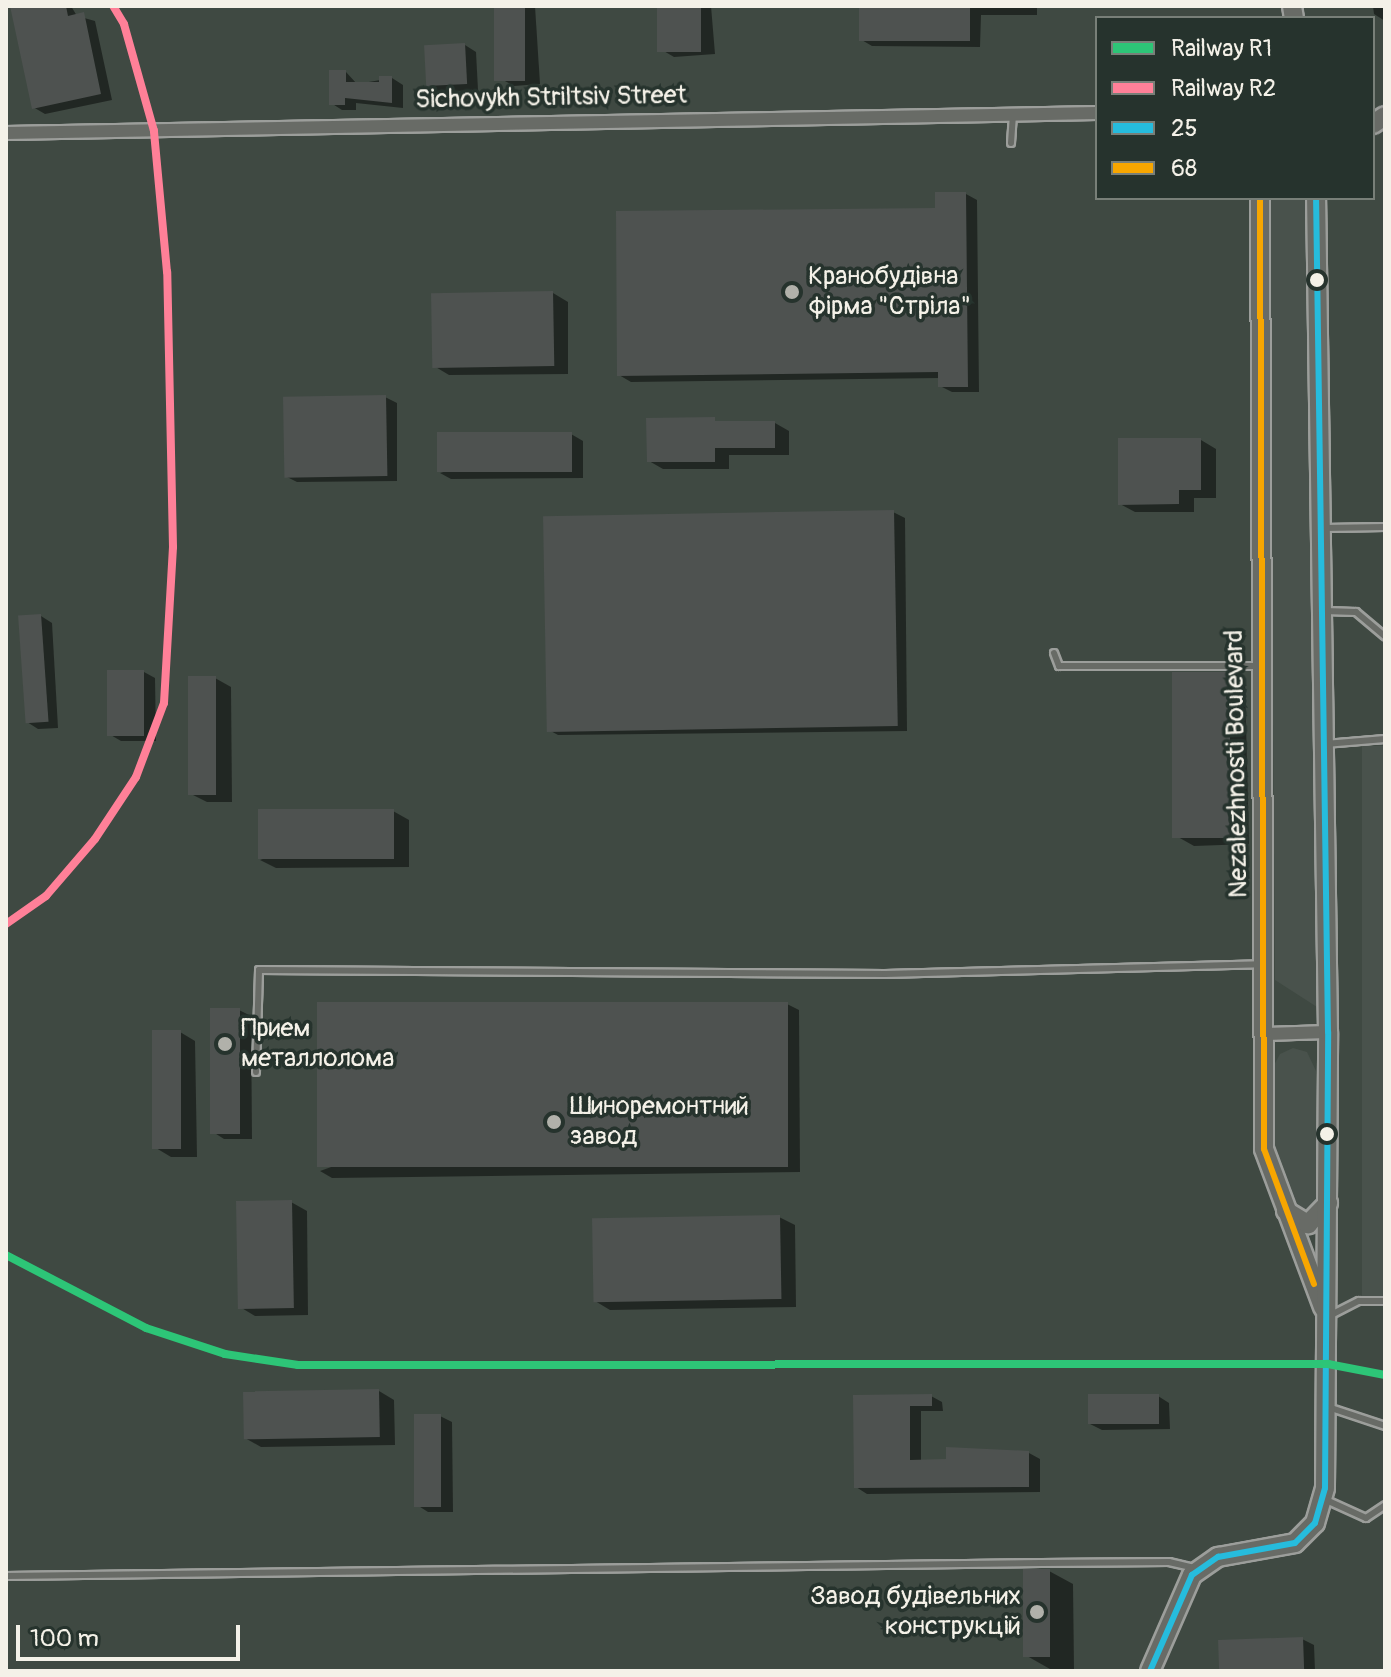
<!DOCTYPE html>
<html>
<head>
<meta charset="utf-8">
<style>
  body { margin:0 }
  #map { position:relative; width:1391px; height:1677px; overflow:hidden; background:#353b38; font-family:Pangolin,sans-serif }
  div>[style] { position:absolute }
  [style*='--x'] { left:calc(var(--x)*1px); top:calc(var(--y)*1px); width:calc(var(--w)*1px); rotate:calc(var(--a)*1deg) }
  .built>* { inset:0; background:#3f4942 }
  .green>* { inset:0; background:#49524c; transform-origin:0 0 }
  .shadow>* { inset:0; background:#0007 }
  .building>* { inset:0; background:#4e5250; transform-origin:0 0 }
  .roads { filter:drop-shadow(2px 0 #9c9e9b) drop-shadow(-2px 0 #9c9e9b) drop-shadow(0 2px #9c9e9b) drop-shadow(0 -2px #9c9e9b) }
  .lane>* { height:6px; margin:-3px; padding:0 3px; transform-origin:3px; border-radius:3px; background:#686b66 }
  .street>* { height:12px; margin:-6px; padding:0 6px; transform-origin:6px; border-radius:6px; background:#686b66 }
  .secondary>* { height:18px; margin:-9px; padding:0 9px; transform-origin:9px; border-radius:9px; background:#686b66 }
  .bus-1>* { height:6px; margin:-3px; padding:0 3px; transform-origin:3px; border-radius:3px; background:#26bcdd }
  .bus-2>* { height:6px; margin:-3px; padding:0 3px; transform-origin:3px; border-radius:3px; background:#f7a600 }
  .rail-1>* { height:8px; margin:-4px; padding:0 4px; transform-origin:4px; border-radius:4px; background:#2dc577 }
  .rail-2>* { height:8px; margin:-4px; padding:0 4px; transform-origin:4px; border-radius:4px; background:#ff8098 }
  .dots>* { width:22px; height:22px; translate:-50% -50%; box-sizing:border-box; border:4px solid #26332d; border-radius:50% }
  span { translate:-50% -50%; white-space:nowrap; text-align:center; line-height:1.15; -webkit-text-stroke:7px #26332d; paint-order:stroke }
  .street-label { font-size:26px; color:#f4f1e8 }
  .poi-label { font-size:26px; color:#f4f1e8 }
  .left { translate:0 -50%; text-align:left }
  .right { translate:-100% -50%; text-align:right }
  .frame { position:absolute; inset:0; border:8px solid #f4f1e8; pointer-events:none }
  .legend { position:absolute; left:1095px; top:16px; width:280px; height:184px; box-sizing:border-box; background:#26332d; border:2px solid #787f78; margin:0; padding:10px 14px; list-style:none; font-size:24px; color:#f4f1e8 }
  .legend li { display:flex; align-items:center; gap:16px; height:40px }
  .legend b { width:40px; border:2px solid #787f78 }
  .scale { position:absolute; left:16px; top:1625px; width:224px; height:36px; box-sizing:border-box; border:4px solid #f4f1e8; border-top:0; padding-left:10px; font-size:24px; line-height:28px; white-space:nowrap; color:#f4f1e8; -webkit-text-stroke:6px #26332d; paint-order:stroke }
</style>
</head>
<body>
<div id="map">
  <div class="built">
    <div style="clip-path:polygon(evenodd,6px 6px,1385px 6px,1385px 1671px,6px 1671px,6px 6px,1097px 18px,1373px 18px,1373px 198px,1097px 198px,1097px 18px)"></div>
  </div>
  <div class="green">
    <div style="clip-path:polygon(1269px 198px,1305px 198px,1317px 1007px,1275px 980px)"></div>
    <div style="left:1385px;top:746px;width:552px;height:23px;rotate:90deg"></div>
    <div style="clip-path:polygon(1293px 1048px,1307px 1052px,1316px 1071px,1318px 1209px,1300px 1215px,1273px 1144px,1273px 1067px,1280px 1054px)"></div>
  </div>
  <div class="shadow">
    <div style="clip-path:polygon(12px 6px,71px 6px,77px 16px,95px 21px,112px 100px,45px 114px,33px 107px)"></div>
    <div style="clip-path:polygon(496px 6px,535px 6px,540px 84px,514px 86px,503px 80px)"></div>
    <div style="clip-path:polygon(659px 6px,711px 6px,715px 54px,674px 57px,662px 50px)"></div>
    <div style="clip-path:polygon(861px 6px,1037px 6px,1037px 15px,981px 15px,980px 47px,872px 46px,860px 39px)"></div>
    <div style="clip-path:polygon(1373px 6px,1385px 6px,1385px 21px,1374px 14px)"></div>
    <div style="clip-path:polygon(465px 45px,476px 52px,478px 90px,439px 92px,428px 85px)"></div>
    <div style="clip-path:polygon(346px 72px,357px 84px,392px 78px,403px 85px,403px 108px,356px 103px,356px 110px,342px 110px,331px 103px)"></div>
    <div style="clip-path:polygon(966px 194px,977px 200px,979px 392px,952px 392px,940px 386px,940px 378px,631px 382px,619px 375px)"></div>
    <div style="clip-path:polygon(553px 293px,568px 302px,568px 374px,449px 375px,434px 366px)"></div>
    <div style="clip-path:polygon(385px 397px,397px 403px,397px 481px,297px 482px,285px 476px)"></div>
    <div style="clip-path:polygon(775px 423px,789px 431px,789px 455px,729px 455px,729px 469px,663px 469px,649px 461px)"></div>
    <div style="clip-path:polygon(571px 434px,583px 441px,583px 478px,451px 479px,440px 473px)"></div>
    <div style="clip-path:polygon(1201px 440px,1216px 449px,1216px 498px,1194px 498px,1194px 512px,1135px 512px,1120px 504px)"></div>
    <div style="clip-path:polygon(893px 512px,905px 518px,907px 731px,558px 735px,547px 729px)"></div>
    <div style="clip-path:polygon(41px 616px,52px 623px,58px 728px,38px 729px,27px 722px)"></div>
    <div style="clip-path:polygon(144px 672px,155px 678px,156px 741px,121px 741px,109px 734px)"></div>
    <div style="clip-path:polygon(1229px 674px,1245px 683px,1249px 844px,1194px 846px,1178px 837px)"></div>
    <div style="clip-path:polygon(215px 678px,231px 687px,232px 802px,207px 802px,191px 794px)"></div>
    <div style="clip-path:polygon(393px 811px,409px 820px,409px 867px,276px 868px,260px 860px)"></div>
    <div style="clip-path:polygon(787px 1004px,799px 1010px,800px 1172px,332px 1178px,320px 1171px)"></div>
    <div style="clip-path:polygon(239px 1010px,251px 1016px,252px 1139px,224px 1139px,213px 1132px)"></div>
    <div style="clip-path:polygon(180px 1032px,195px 1041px,197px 1157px,171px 1157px,156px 1148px)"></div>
    <div style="clip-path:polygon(291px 1202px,307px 1211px,308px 1315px,255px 1316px,240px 1307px)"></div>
    <div style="clip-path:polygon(779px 1217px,795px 1225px,796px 1307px,610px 1310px,595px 1301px)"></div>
    <div style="clip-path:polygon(379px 1391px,394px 1400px,395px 1445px,261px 1447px,245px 1438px)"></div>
    <div style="clip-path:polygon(931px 1396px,942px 1402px,943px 1411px,921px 1411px,921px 1462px,1029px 1453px,1040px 1459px,1040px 1492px,867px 1494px,856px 1487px,855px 1397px)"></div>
    <div style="clip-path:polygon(1158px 1396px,1169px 1403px,1170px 1429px,1102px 1430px,1090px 1424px)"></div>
    <div style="clip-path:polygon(440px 1416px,452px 1422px,453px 1512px,428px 1512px,417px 1505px)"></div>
    <div style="clip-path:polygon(1049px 1571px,1073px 1584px,1074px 1669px,1050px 1669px,1027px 1656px)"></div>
    <div style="clip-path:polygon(1302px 1639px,1314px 1645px,1315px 1671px,1222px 1671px)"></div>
  </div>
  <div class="building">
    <div style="clip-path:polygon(10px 6px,66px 6px,68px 16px,84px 12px,101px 94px,32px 109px)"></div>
    <div style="left:494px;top:6px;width:31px;height:75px"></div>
    <div style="left:657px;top:6px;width:44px;height:46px"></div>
    <div style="left:859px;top:6px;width:111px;height:35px"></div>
    <div style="left:465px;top:43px;width:41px;height:41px;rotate:87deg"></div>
    <div style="clip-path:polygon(329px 70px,346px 70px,346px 82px,379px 82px,379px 76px,392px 76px,392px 103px,345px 98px,345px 105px,329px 105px)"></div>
    <div style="clip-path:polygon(935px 192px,966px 192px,968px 387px,938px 387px,938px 372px,617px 376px,616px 211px,935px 208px)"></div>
    <div style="left:553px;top:291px;width:75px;height:122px;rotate:89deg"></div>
    <div style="left:386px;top:395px;width:81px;height:103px;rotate:89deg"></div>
    <div style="clip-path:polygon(715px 417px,715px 421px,775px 421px,775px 448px,715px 448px,715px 462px,647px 462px,646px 418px)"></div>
    <div style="left:572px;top:432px;width:40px;height:135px;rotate:90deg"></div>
    <div style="clip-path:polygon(1118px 438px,1201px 438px,1201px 490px,1179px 490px,1179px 504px,1118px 505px)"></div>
    <div style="left:894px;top:510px;width:216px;height:351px;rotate:89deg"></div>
    <div style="left:41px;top:614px;width:108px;height:23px;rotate:86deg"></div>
    <div style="left:107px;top:670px;width:37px;height:66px"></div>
    <div style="left:1172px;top:672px;width:58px;height:166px"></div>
    <div style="left:188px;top:676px;width:28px;height:119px"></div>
    <div style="left:394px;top:809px;width:50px;height:136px;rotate:90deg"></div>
    <div style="left:788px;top:1002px;width:165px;height:471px;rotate:90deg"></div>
    <div style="left:210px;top:1008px;width:30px;height:126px"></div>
    <div style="left:181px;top:1030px;width:119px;height:29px;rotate:90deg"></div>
    <div style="left:292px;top:1200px;width:108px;height:56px;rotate:89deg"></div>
    <div style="left:780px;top:1215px;width:84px;height:188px;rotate:89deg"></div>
    <div style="left:379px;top:1389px;width:48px;height:136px;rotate:89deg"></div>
    <div style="clip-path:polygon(932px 1394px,932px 1406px,910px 1406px,910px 1460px,946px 1459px,946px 1447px,1029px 1451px,1029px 1487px,854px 1488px,853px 1395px)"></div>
    <div style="left:1159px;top:1394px;width:30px;height:71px;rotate:90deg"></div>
    <div style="left:414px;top:1414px;width:27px;height:93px"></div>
    <div style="left:1023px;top:1569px;width:27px;height:88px"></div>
    <div style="left:1303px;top:1637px;width:34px;height:85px;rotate:88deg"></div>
  </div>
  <div class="roads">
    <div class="lane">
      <div style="--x:1011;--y:143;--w:29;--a:-86"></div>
      <div style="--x:1324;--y:528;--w:61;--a:-0.9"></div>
      <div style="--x:1325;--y:611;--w:31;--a:2"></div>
      <div style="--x:1356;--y:612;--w:38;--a:40"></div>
      <div style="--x:1054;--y:653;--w:14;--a:69"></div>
      <div style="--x:1059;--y:666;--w:199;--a:0"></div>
      <div style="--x:1325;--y:744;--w:60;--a:-4.8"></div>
      <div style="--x:256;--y:1072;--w:102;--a:-88.3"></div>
      <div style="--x:259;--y:970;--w:626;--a:0.37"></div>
      <div style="--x:885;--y:974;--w:376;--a:-1.5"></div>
      <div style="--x:1331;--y:1315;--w:31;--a:-27"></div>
      <div style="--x:1359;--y:1301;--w:26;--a:0"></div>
      <div style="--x:1328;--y:1407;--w:60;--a:18.4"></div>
      <div style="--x:1324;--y:1499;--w:46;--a:24.3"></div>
      <div style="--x:1366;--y:1518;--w:23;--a:-34"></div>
      <div style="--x:6;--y:1576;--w:1035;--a:-0.72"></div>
      <div style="--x:1041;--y:1563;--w:128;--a:-0.4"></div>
      <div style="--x:1169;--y:1562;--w:27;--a:13"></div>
    </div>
    <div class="street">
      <div style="--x:6;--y:133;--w:1091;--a:-1.05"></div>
      <div style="--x:1265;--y:1034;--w:63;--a:-1.8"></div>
    </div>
    <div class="secondary">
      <div style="--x:1292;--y:6;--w:12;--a:81"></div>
      <div style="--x:1373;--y:124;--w:14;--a:-34"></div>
      <div style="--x:1260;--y:198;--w:951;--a:89.76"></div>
      <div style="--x:1264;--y:1149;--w:169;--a:69.5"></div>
      <div style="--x:1286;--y:1211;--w:26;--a:31"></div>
      <div style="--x:1308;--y:1224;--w:29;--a:-46"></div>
      <div style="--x:1150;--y:1671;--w:105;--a:-66.4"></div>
      <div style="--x:1192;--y:1575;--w:32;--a:-35"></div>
      <div style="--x:1218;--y:1557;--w:78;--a:-10.3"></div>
      <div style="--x:1295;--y:1543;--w:28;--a:-45"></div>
      <div style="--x:1315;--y:1523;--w:36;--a:-74"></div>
      <div style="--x:1325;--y:1488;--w:456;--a:-89.6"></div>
      <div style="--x:1328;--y:1032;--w:834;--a:-90.82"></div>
    </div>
  </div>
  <div class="bus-1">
    <div style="--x:1150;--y:1671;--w:105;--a:-66.4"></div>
    <div style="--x:1192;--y:1575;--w:32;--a:-35"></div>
    <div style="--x:1218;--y:1557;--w:78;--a:-10.3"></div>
    <div style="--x:1295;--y:1543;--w:28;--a:-45"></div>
    <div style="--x:1315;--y:1523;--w:36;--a:-74"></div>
    <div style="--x:1325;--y:1488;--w:456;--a:-89.6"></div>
    <div style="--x:1328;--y:1032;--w:834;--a:-90.82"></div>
  </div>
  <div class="bus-2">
    <div style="--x:1260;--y:198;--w:951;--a:89.76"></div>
    <div style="--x:1264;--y:1149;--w:144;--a:69.7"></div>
  </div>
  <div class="rail-1">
    <div style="--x:6;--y:1255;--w:158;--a:27.5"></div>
    <div style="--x:146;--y:1328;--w:83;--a:18.2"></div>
    <div style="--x:225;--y:1354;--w:74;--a:8.6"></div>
    <div style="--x:298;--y:1365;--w:1030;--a:-0.06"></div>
    <div style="--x:1328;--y:1364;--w:58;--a:10.9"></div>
  </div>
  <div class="rail-2">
    <div style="--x:6;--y:924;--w:49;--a:-35"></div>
    <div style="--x:46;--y:896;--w:75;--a:-49.3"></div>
    <div style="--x:95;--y:839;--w:74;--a:-56.5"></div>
    <div style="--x:136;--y:777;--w:79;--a:-69.3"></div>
    <div style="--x:164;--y:703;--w:156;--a:-86.7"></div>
    <div style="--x:173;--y:547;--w:275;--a:-91.2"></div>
    <div style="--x:167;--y:272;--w:142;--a:-95.3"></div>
    <div style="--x:154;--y:131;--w:111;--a:-105.7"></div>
    <div style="--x:124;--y:24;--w:21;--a:-121"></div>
  </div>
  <div class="dots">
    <div style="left:1317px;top:280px;background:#f4f1e8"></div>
    <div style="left:792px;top:292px;background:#b1b1aa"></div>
    <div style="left:225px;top:1044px;background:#b1b1aa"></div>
    <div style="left:554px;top:1122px;background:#b1b1aa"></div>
    <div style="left:1327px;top:1134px;background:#f4f1e8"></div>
    <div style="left:1037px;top:1612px;background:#b1b1aa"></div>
  </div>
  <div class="street-label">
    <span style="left:551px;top:98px;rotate:-1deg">Sichovykh Striltsiv Street</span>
    <span style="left:1237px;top:764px;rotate:-91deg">Nezalezhnosti Boulevard</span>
  </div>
  <div class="poi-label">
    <span class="left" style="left:808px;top:292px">Кранобудівна<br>фірма "Стріла"</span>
    <span class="left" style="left:241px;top:1044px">Прием<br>металлолома</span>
    <span class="left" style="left:570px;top:1122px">Шиноремонтний<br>завод</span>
    <span class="right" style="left:1021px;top:1612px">Завод будівельних<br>конструкцій</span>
  </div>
  <div class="frame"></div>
  <ul class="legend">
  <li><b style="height:10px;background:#2dc577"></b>Railway R1</li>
  <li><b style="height:10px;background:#ff8098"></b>Railway R2</li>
  <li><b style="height:10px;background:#26bcdd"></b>25</li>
  <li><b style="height:10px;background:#f7a600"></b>68</li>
  </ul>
  <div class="scale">100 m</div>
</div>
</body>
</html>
